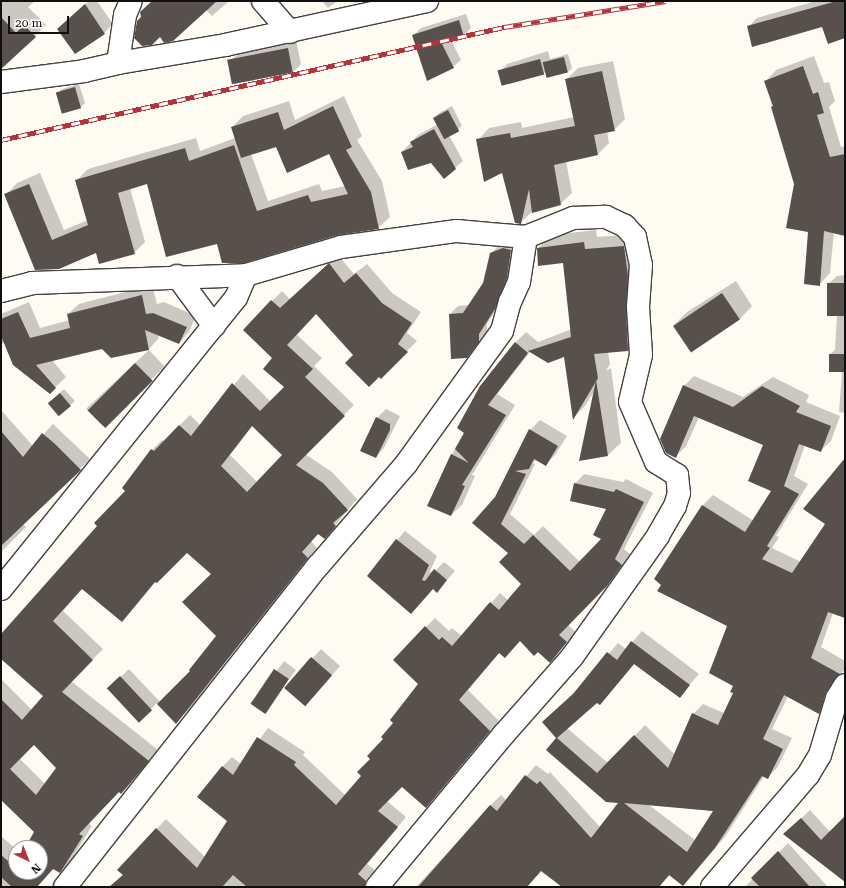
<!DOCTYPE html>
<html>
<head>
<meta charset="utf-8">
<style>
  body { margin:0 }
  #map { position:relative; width:846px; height:888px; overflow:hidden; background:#fefbf2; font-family:"Roboto Serif",serif }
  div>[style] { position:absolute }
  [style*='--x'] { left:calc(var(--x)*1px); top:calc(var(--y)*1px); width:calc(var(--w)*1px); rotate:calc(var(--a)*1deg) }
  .shadow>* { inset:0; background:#0003; transform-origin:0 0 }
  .building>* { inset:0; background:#57504c; transform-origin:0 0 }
  .roads { filter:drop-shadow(1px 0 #424242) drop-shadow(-1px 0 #424242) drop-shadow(0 1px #424242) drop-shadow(0 -1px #424242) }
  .street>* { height:22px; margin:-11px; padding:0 11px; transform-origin:11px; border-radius:11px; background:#fff }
  .rail>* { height:4.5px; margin-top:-2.25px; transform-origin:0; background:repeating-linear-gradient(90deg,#fff 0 9px,#b1343c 0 18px); box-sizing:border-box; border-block:1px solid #b1343c }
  span { translate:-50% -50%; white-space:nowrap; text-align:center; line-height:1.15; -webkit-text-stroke:4px #fff; paint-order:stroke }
  .frame { position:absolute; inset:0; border:2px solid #0f0f0f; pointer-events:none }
  .north { position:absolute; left:8px; top:840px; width:40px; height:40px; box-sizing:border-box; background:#fff; border:1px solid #9f9f9f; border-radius:50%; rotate:137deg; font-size:11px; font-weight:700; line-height:16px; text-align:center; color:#0f0f0f }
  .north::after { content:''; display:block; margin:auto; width:14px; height:18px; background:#b1343c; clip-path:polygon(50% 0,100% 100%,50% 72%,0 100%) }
  .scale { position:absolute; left:8px; top:16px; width:61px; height:18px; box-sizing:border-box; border:2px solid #0f0f0f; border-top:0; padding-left:5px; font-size:12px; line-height:14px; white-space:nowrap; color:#0f0f0f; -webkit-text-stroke:3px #fff; paint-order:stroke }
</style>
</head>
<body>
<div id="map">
  <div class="shadow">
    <div style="clip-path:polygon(1px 1px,35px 1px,28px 7px,46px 25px,4px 67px,1px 63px)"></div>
    <div style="clip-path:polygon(89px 1px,97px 1px,113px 24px,104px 33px,58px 29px)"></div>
    <div style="clip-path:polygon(152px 1px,229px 1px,212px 16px,206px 10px,142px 17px)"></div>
    <div style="clip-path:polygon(322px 1px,337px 1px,328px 8px)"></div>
    <div style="clip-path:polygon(353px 1px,364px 1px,355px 3px)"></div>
    <div style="clip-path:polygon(816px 1px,845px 1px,845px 37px,823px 26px,748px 27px,757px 18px)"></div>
    <div style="clip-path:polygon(466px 14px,471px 28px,463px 36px,451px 40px,461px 60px,453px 67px,413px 36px,421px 28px)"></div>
    <div style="clip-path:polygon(296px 40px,301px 64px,293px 72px,229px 62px,238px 54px)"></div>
    <div style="clip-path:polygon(548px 51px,550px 59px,568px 54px,572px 68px,568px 72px,548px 78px,546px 71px,544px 73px,499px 73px,507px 64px)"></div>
    <div style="clip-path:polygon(814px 56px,824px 83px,829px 82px,835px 101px,829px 107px,841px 147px,845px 146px,845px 235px,834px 232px,830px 273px,819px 285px,809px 231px,765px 82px,776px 70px)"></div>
    <div style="clip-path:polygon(613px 61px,625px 119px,614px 130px,607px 131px,609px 143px,598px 154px,566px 161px,572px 193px,560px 204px,533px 211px,520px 223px,503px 172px,478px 140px,489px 128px,521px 122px,522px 128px,574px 117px,566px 80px,578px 68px)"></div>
    <div style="clip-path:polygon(79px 84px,85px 103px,81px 107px,63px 112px,58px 93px,62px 89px)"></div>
    <div style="clip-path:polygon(evenodd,344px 96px,362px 136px,357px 140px,382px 181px,390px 217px,378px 228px,217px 243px,148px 183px,130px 188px,145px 242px,134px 253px,97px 252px,59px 268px,6px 195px,17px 183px,40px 173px,64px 230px,88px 220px,76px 181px,88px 169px,196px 138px,200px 151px,235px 138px,232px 127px,243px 116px,289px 101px,295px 120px,344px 96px,276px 146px,329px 153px,345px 186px,322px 191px,319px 184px,268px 201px,251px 154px,276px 146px)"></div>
    <div style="clip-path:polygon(452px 106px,462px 126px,449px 135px,463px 161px,455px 168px,402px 152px,418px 135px,438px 124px,435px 117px,439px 113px)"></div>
    <div style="clip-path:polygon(596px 230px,597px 237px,636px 234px,640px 338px,628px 350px,608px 352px,610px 364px,606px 371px,611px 368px,621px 443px,608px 455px,580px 460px,595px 390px,585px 406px,573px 418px,565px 356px,530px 352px,497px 394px,515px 405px,472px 475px,475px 476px,462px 505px,451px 515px,429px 505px,452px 454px,515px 343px,526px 332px,538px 342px,572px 329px,564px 262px,538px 248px,551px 235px)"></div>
    <div style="clip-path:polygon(519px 242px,503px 299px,487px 324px,487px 332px,467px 357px,450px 314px,458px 306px,469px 305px,484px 283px,491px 254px,499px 245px)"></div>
    <div style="clip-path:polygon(evenodd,338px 255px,354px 274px,367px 264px,392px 293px,421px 312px,407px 333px,417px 341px,381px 377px,354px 355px,317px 313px,297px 335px,322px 358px,314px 366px,354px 405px,305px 454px,332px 472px,357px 499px,325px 538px,319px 533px,311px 541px,317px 548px,257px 625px,242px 640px,193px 705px,176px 723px,157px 703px,139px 721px,108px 689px,129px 669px,160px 702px,192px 671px,217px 636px,212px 573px,187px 552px,156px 581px,122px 621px,82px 588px,63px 611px,103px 649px,71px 681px,158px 750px,131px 782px,119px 790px,88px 823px,92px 826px,70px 862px,60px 872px,54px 868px,37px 887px,1px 887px,1px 836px,16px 849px,16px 872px,40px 872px,40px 848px,26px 848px,35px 832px,1px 799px,1px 679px,32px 710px,44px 696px,1px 658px,1px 641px,99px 526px,127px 491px,152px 450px,162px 440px,164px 441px,190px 415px,200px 425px,243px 374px,271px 402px,286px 387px,273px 358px,244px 330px,282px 291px,290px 299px,338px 255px,253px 425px,283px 455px,257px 482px,230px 455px,253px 425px,338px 255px,34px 744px,57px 767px,45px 784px,20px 759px,34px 744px)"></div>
    <div style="clip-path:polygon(845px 275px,845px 413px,839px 412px,842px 372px,829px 371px,830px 354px,835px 350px,837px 315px,828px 284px,837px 276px)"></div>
    <div style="clip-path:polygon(736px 281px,752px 306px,740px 319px,691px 351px,674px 325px,687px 312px)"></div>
    <div style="clip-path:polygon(152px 285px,157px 304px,164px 302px,196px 316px,189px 332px,179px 343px,158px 334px,159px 338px,149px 349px,103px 348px,52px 360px,66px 377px,50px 392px,5px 343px,1px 344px,1px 314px,29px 302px,40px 328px,70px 320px,68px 314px,79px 304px)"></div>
    <div style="left:149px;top:350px;width:23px;height:86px;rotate:47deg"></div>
    <div style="clip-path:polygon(evenodd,694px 376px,743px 397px,773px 377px,809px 395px,806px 402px,840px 416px,831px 441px,820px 451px,805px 445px,794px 476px,808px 484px,776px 536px,779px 537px,772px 548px,801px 562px,827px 524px,845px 461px,845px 617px,833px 613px,821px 647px,845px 661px,845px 669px,836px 680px,829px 703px,819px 713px,788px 696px,772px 729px,792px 738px,777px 768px,767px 778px,764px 776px,725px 837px,682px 885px,670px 875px,661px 884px,653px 887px,563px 887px,541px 870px,526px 887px,416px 887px,491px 805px,501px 795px,506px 800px,536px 765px,548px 774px,550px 772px,600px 827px,620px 802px,547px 750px,558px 738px,543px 722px,577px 690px,618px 643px,626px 649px,642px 631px,699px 674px,680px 696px,635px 663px,600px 704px,597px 701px,567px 728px,608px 763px,645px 725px,675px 755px,693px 714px,703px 704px,724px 713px,734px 693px,735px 686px,728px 625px,656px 579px,703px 505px,713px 495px,754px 521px,773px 490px,764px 445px,699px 417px,686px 446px,676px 456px,684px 386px,694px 376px,649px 805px,715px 811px,695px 840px,649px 805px)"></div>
    <div style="clip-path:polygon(64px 389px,75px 401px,59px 415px,53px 399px)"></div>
    <div style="clip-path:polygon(386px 409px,400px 416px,384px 448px,376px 457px,377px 418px)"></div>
    <div style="clip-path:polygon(1px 410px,33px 446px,53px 424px,90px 459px,23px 524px,26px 527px,1px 552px)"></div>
    <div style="clip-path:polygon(540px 420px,567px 436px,555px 455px,545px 465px,536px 460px,533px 463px,535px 464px,510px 514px,534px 535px,543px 526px,580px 562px,603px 539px,607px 508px,575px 484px,584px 474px,623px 482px,626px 479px,653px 493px,624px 549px,631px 555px,617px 575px,568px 625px,576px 632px,550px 661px,520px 640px,500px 652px,468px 690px,499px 721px,426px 807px,402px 786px,387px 801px,406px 817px,367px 864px,375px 870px,360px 887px,110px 887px,123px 874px,118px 870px,166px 819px,205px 857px,228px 821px,222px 767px,232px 757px,241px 764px,268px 728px,305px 752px,303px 755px,345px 795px,362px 775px,420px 684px,426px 627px,435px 618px,449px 631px,452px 628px,462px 636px,500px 593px,509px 601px,522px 584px,509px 553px,474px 523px,496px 497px,530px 430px)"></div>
    <div style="clip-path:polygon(405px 531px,437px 556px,430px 571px,433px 573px,444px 562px,455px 571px,437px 591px,433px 588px,411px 612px,397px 540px)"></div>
    <div style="clip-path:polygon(321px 649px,340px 666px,314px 696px,286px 688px)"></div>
    <div style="left:284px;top:661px;width:15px;height:53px;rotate:37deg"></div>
    <div style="clip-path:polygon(810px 810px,830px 832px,845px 817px,845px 881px,793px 826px)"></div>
    <div style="clip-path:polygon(788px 843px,828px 887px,745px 887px,779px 852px)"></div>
  </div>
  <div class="building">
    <div style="clip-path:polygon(152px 1px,217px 1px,173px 41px,164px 43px,160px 37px,152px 45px,142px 46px,134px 38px,137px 21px,141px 17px,140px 12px)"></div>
    <div style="clip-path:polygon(837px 1px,845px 1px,845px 38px,828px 44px,822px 27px,752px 47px,747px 26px)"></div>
    <div style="clip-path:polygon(85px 4px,105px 34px,75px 54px,57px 29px)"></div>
    <div style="clip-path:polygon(1px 17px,16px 33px,24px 25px,36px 37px,1px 69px)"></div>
    <div style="clip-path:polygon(459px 20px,464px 37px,442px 44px,454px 68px,427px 81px,412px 35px)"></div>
    <div style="left:288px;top:48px;width:25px;height:62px;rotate:79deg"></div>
    <div style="left:564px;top:57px;width:16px;height:22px;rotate:76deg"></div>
    <div style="left:540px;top:59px;width:16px;height:44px;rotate:75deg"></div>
    <div style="clip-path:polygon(803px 66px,813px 94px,818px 92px,824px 113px,817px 115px,830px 157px,845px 154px,845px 236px,824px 231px,820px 286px,804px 284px,808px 232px,786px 228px,794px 184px,771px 107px,773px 106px,764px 81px)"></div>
    <div style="clip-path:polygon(602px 71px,615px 131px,594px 135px,598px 155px,554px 165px,561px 205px,532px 213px,529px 189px,521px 224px,515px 223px,502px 173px,484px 182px,476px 139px,510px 133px,511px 138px,575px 126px,565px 79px)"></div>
    <div style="left:75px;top:87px;width:22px;height:20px;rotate:74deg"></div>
    <div style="clip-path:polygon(333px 106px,352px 147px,346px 150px,371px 192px,379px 229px,338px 235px,244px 263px,222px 263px,217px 244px,166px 257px,147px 184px,118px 193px,135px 254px,99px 264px,96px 253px,59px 269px,35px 270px,4px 194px,29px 184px,52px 240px,88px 225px,75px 180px,185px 148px,189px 161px,234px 145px,257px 211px,308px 195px,311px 202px,348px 194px,329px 154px,287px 173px,276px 147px,241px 158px,231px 127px,278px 112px,284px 130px)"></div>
    <div style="left:448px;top:110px;width:24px;height:17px;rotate:62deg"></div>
    <div style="clip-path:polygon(434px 129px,456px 169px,444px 179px,431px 163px,408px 170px,401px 152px,413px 147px,410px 142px)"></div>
    <div style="clip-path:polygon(584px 242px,585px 249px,624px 246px,628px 276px,626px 308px,628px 351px,594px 354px,598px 378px,573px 420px,564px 357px,548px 363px,528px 351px,571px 337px,563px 263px,538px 266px,537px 248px)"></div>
    <div style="clip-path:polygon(503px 248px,511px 250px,507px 278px,495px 309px,479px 334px,479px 342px,467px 358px,451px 359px,449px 314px,463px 313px,483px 283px,490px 253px)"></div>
    <div style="clip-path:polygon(evenodd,329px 263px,344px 283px,356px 273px,382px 303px,412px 323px,398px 344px,408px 352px,381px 379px,379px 377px,369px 387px,345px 363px,353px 355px,316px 314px,287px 345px,313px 369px,305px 377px,345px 416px,296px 465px,323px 483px,348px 510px,333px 523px,336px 526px,325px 539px,318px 534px,302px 552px,308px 558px,176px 724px,157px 704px,190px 671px,189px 670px,216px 636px,182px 602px,211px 574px,187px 553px,157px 583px,155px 582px,122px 622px,82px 589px,53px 621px,93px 660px,62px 692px,149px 761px,121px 794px,119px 792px,79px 834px,83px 836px,60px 873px,53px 869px,37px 887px,12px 887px,1px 877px,1px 855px,14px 866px,16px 863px,16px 872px,40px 872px,40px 848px,25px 848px,34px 832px,1px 800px,1px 699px,22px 720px,43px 696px,1px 659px,1px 634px,97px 526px,94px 523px,125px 491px,122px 488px,151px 449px,154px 451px,179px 425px,191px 436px,232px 383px,260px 411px,284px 387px,263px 369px,272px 358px,243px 330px,271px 300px,280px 308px,329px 263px,252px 426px,282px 455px,247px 492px,221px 466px,252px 426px,329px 263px,34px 745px,56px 768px,36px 795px,10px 769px,34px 745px)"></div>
    <div style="left:827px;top:283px;width:18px;height:33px"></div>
    <div style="left:722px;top:293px;width:32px;height:59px;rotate:56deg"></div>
    <div style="clip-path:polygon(142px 295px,146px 314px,153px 313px,187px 327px,179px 344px,145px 330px,149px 350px,111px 358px,102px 349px,36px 365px,56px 388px,50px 394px,13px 365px,1px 336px,1px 319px,18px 312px,30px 338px,70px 328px,67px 314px)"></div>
    <div style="clip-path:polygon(515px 342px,528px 353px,488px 405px,506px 415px,462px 485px,465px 486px,451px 516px,427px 506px,451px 454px,469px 463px,455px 449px,464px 433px,457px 428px,480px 386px)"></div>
    <div style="left:829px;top:354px;width:16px;height:18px"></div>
    <div style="left:135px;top:363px;width:25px;height:67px;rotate:45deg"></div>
    <div style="clip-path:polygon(596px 380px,608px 456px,579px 461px)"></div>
    <div style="clip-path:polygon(evenodd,683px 385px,733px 407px,762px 386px,800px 406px,796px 412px,831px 426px,821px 452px,799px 444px,784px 486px,799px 494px,767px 546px,770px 548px,762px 559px,792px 573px,825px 524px,803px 509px,845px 458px,845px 618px,828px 612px,811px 658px,840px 674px,826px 692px,820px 712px,819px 714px,784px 695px,763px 739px,783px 749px,768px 779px,762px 776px,715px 848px,683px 886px,669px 875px,659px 887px,562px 887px,541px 871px,527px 887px,418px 887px,490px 805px,497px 811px,525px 775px,537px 784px,540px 781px,591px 838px,618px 803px,606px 802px,546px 750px,556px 738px,542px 722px,573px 694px,607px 652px,617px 660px,631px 641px,690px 685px,680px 698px,634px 664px,600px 705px,597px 703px,557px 738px,597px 773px,634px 735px,668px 768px,692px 713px,718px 725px,733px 693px,730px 692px,733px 686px,709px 673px,727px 626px,657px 591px,661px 585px,654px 579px,702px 505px,745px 532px,771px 491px,748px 481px,763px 445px,694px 416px,676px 458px,666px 453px,660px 439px,683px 385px,624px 803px,713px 811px,687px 852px,624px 803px)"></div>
    <div style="left:60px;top:393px;width:17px;height:16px;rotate:50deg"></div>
    <div style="clip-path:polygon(376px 417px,390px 424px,390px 430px,376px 458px,360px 451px)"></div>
    <div style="clip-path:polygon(529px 429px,558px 446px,546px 466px,534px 459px,529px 469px,515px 471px,526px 474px,501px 524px,524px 544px,533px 535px,570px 571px,601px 539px,593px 535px,606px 509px,570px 501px,574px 483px,614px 492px,616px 489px,644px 502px,615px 559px,622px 565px,607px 586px,559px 635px,567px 642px,550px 663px,538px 652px,534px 656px,520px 641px,505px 658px,499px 653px,459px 700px,490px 731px,426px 808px,402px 787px,378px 811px,398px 827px,358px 874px,366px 881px,365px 887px,247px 887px,233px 875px,222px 887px,109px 887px,123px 875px,117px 870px,156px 828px,197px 868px,227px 821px,197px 797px,222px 766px,233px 775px,257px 737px,296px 762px,294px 765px,336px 805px,361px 776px,357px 772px,370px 759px,367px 756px,383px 739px,381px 737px,393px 723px,390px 720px,418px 684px,393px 660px,425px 626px,439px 640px,442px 637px,452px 646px,490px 602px,499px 610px,521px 584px,499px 562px,508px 553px,472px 523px,495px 497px)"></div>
    <div style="clip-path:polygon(1px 431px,23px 457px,42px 433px,54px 443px,81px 470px,1px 546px)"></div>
    <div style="clip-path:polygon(396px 539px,429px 565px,422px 580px,425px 581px,434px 569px,447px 580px,437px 593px,433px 589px,411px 614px,367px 576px)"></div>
    <div style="left:311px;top:657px;width:28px;height:41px;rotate:41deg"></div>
    <div style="left:274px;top:669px;width:18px;height:42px;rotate:34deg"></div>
    <div style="left:120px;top:676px;width:47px;height:18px;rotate:47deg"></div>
    <div style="clip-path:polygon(845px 816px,845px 882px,783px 834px,801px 818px,821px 840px)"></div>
    <div style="clip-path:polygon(778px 851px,810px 887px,760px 887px,751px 878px)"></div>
  </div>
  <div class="roads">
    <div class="street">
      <div style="--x:263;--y:1;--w:41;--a:48.9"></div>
      <div style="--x:118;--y:63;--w:49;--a:-81.7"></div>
      <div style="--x:125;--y:15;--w:15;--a:-67"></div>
      <div style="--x:1;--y:82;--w:84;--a:-7.5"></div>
      <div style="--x:84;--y:71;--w:35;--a:-13"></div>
      <div style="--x:118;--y:63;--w:109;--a:-9.5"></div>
      <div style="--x:225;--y:45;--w:207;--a:-12.3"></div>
      <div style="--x:177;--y:276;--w:62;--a:53.5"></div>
      <div style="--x:1;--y:291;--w:32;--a:-14"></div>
      <div style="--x:32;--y:283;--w:214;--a:-2.1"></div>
      <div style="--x:246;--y:275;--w:99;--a:-16.4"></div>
      <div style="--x:341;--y:247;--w:117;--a:-7.9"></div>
      <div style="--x:457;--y:231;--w:69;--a:5"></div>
      <div style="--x:526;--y:237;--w:51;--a:-22"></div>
      <div style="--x:573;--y:218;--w:33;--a:-2"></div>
      <div style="--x:606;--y:217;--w:21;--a:25"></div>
      <div style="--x:625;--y:226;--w:15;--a:48"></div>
      <div style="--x:635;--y:237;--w:29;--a:78"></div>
      <div style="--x:641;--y:265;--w:42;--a:94.1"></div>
      <div style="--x:638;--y:307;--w:48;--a:86.4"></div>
      <div style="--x:641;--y:355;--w:48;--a:103.2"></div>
      <div style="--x:630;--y:402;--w:65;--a:66.6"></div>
      <div style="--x:656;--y:462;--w:25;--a:32"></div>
      <div style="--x:677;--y:475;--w:18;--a:84"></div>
      <div style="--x:679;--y:493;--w:14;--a:107"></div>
      <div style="--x:675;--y:506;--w:34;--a:120"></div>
      <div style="--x:658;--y:536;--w:148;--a:125.4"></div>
      <div style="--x:572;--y:657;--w:103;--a:131.4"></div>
      <div style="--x:504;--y:734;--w:199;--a:129.7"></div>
      <div style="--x:1;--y:589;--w:374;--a:-51.1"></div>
      <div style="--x:236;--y:298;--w:25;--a:-67"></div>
      <div style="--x:65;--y:887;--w:409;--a:-51.8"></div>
      <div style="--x:318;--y:566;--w:135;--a:-49.2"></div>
      <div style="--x:406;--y:464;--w:164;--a:-54.2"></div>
      <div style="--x:502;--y:331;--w:30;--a:-75"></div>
      <div style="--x:510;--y:302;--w:22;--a:-66"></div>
      <div style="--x:519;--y:282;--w:46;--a:-81.2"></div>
      <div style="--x:712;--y:887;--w:148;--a:-49.4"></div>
      <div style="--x:808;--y:775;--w:23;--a:-59"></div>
      <div style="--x:820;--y:755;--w:59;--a:-73.4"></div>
      <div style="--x:837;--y:698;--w:15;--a:-58"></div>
    </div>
  </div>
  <div class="rail">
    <div style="--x:1;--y:140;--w:516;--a:-12.66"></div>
    <div style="--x:504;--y:27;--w:164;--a:-9.1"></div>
  </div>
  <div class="frame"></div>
  <div class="north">N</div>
  <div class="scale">20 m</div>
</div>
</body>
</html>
